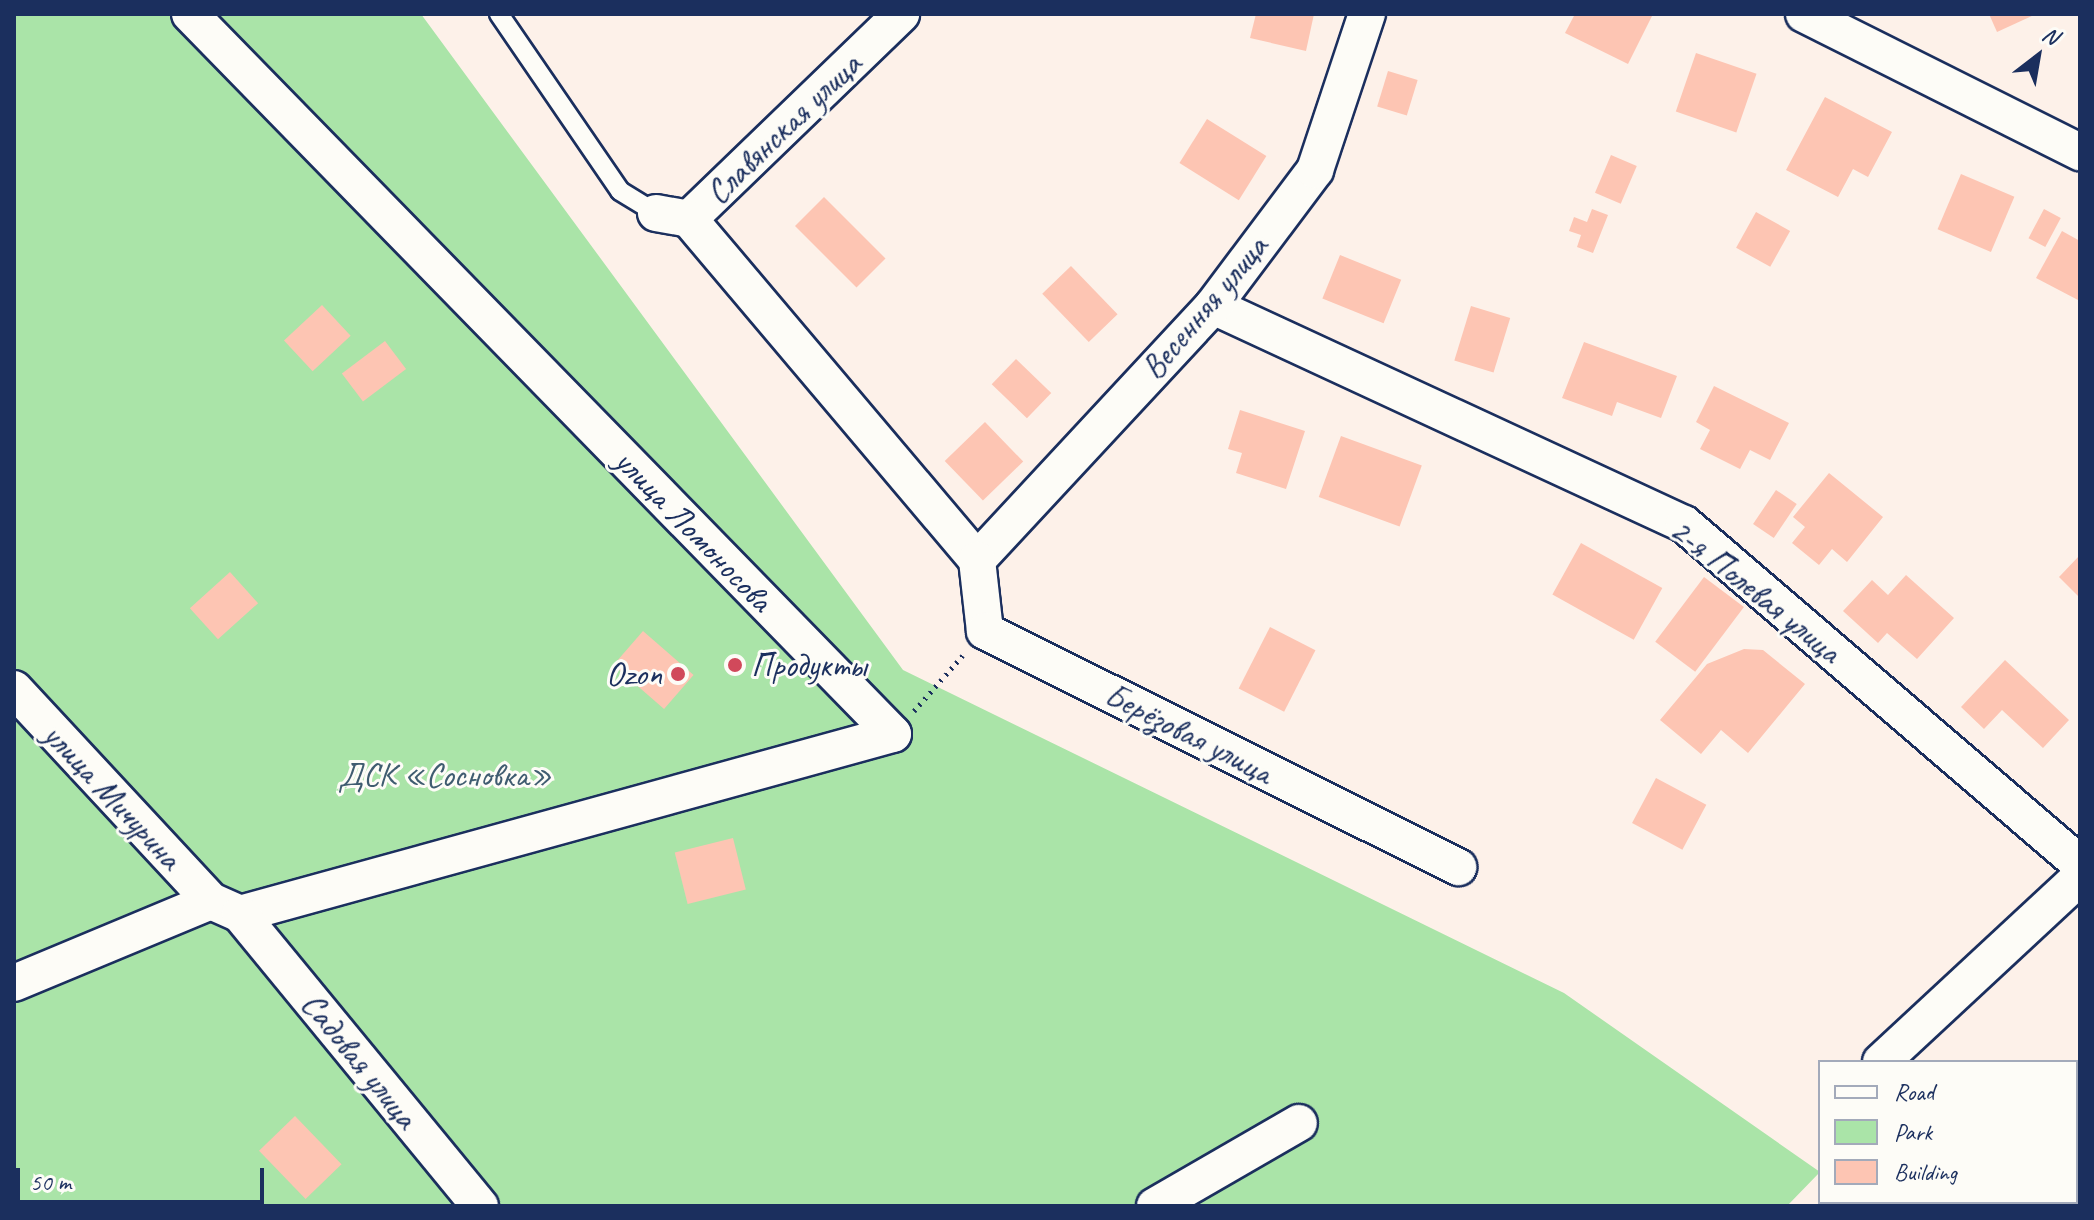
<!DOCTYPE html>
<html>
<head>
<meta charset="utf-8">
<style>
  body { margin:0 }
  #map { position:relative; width:2094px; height:1220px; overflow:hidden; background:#fdf1e9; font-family:Caveat,sans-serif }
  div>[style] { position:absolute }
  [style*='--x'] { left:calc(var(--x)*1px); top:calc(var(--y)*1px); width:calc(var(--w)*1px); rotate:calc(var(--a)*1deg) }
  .green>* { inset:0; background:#aae4a8 }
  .building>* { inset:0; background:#fdc5b3; transform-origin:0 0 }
  .path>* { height:5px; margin-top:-2.5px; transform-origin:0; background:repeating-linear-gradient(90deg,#1b2f5e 0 2px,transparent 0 8px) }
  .roads { filter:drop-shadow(2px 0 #1b2f5e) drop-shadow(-2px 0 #1b2f5e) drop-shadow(0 2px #1b2f5e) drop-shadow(0 -2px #1b2f5e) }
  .lane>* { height:18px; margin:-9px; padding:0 9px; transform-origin:9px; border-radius:9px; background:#fdfcf7 }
  .street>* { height:36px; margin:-18px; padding:0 18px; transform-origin:18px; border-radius:18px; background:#fdfcf7 }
  .dots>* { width:22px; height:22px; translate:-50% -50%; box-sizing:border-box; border:4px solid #fdfcf7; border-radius:50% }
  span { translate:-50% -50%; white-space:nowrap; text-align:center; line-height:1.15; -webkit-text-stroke:6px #fdfcf7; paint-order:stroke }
  .street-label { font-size:34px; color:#1b2f5e }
  .poi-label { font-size:34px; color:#1b2f5e }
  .left { translate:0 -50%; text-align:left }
  .right { translate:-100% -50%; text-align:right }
  .park-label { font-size:34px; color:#3f5c70 }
  .frame { position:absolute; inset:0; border:16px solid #1b2f5e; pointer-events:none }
  .legend { position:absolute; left:1818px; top:1060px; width:260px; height:144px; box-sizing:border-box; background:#fdfcf7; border:2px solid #a3aaba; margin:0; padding:10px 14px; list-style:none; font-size:24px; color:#1b2f5e }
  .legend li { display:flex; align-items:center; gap:16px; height:40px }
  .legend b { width:40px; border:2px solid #a3aaba }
  .north { position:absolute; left:1998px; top:16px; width:80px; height:80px; -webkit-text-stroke:6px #fdfcf7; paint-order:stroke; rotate:31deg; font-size:22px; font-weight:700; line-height:32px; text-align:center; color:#1b2f5e }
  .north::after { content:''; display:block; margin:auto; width:28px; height:36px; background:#1b2f5e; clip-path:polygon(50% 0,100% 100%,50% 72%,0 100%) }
  .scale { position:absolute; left:16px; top:1168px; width:248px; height:36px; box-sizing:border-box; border:4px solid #1b2f5e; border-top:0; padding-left:10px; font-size:24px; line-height:28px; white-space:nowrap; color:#1b2f5e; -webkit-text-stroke:6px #fdfcf7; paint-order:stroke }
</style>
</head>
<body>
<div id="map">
  <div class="green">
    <div style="clip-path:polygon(14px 14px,421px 14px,903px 670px,1564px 993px,1820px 1172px,1787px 1206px,14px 1206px)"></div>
  </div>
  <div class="building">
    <div style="clip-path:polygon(1256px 14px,1314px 14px,1306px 51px,1250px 38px)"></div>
    <div style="clip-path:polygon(1575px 14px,1653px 14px,1628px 64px,1565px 33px)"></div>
    <div style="clip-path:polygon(1989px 14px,2036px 14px,1997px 32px)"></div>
    <div style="left:1696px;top:53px;width:64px;height:62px;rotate:19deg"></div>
    <div style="left:1388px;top:71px;width:31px;height:37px;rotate:17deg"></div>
    <div style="clip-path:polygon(1825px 97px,1892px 132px,1868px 177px,1853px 169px,1838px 197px,1786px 170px)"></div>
    <div style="left:1207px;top:119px;width:70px;height:52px;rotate:32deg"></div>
    <div style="left:1611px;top:155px;width:28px;height:41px;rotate:23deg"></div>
    <div style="left:1961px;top:174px;width:58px;height:60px;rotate:23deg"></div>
    <div style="left:824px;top:197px;width:87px;height:41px;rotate:45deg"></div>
    <div style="clip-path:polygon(1592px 209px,1608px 215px,1593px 253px,1577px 247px,1581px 235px,1569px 231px,1574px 217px,1587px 222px)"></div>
    <div style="left:2044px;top:209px;width:19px;height:33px;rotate:28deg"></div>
    <div style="left:1756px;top:212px;width:39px;height:41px;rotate:29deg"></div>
    <div style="clip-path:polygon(2062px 231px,2080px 241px,2078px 300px,2036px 278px)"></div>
    <div style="left:1340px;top:255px;width:66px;height:47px;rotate:22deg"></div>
    <div style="left:1071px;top:266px;width:67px;height:40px;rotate:46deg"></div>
    <div style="left:322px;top:305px;width:42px;height:52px;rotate:47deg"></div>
    <div style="left:1471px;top:306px;width:41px;height:57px;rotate:17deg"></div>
    <div style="left:385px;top:341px;width:35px;height:54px;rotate:53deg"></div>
    <div style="clip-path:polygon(1584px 342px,1677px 376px,1661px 418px,1617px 402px,1612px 416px,1562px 398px)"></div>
    <div style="left:1016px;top:359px;width:49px;height:35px;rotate:44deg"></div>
    <div style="clip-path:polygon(1714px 386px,1789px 423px,1770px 460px,1750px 450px,1740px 469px,1700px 449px,1710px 430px,1696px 422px)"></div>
    <div style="clip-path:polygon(1240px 410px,1305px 431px,1286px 489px,1236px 473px,1242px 453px,1228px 449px)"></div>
    <div style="left:985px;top:422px;width:55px;height:56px;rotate:46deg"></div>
    <div style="left:1341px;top:436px;width:86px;height:65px;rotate:20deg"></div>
    <div style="clip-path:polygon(1829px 473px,1883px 517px,1847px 562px,1832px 549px,1819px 565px,1792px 543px,1805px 527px,1793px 517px)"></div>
    <div style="left:1776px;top:490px;width:25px;height:41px;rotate:34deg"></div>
    <div style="left:1581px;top:543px;width:93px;height:59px;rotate:29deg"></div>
    <div style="clip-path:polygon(2080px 555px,2080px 598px,2059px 577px)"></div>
    <div style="left:230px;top:572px;width:42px;height:54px;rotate:48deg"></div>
    <div style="clip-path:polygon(1906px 575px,1954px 618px,1917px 659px,1887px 633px,1878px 643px,1843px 611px,1872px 580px,1888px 595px)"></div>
    <div style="left:1704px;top:577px;width:50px;height:81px;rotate:37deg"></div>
    <div style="left:1270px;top:627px;width:51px;height:69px;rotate:27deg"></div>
    <div style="left:643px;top:631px;width:67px;height:45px;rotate:41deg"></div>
    <div style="clip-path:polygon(1744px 649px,1763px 650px,1805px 684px,1748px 753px,1721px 730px,1701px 754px,1660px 720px,1707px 664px)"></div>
    <div style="clip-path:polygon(2005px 660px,2069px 720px,2043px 748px,2002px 710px,1984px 729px,1961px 707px)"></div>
    <div style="left:1656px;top:778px;width:57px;height:51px;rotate:28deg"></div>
    <div style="left:733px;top:838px;width:53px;height:60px;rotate:76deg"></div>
    <div style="left:295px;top:1116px;width:67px;height:50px;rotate:46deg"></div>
  </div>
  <div class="path">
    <div style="--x:914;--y:711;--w:74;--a:-48.8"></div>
  </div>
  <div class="roads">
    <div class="lane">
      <div style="--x:499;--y:14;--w:214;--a:55.6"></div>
      <div style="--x:620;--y:191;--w:42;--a:31.4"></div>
    </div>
    <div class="street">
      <div style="--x:190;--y:14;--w:1006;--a:45.68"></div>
      <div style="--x:893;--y:734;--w:677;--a:164.59"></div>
      <div style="--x:1804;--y:14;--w:309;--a:26.6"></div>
      <div style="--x:656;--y:213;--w:34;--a:10"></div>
      <div style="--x:689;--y:219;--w:295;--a:-44"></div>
      <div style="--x:689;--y:219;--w:446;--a:49.8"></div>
      <div style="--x:1213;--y:306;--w:519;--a:24.84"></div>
      <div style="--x:1684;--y:524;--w:522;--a:40.65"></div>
      <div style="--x:977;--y:560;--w:347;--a:-47.1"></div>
      <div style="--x:1213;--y:306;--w:170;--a:-53.1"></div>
      <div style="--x:1315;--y:170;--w:164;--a:-71.6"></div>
      <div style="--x:977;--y:560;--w:71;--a:83.6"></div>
      <div style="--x:985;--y:631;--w:529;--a:26.52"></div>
      <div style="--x:14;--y:689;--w:289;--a:47.1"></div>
      <div style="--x:14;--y:983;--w:213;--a:-22.6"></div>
      <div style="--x:211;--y:901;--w:32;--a:24"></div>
      <div style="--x:240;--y:914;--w:378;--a:50.6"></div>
      <div style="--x:1881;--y:1062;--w:272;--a:-42.9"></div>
      <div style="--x:1155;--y:1206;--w:166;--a:-30"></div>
    </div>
  </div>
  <div class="dots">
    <div style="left:735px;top:665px;background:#d1495b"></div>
    <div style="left:678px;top:674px;background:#d1495b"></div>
  </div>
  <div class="street-label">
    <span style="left:783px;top:128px;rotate:-44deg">Славянская улица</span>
    <span style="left:1204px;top:307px;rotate:-50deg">Весенняя улица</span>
    <span style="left:694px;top:530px;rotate:46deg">улица Ломоносова</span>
    <span style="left:1756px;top:590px;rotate:39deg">2-я Полевая улица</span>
    <span style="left:1189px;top:733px;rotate:27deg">Берёзовая улица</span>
    <span style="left:113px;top:796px;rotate:47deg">улица Мичурина</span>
    <span style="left:360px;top:1060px;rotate:51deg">Садовая улица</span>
  </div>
  <div class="poi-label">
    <span class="left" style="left:751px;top:665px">Продукты</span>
    <span class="right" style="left:662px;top:674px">Ozon</span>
  </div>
  <div class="park-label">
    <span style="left:445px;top:775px">ДСК «Сосновка»</span>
  </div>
  <div class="frame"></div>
  <ul class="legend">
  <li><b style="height:10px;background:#fdfcf7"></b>Road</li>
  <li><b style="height:22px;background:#aae4a8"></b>Park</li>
  <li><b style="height:22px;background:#fdc5b3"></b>Building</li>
  </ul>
  <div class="north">N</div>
  <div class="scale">50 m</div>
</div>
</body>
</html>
